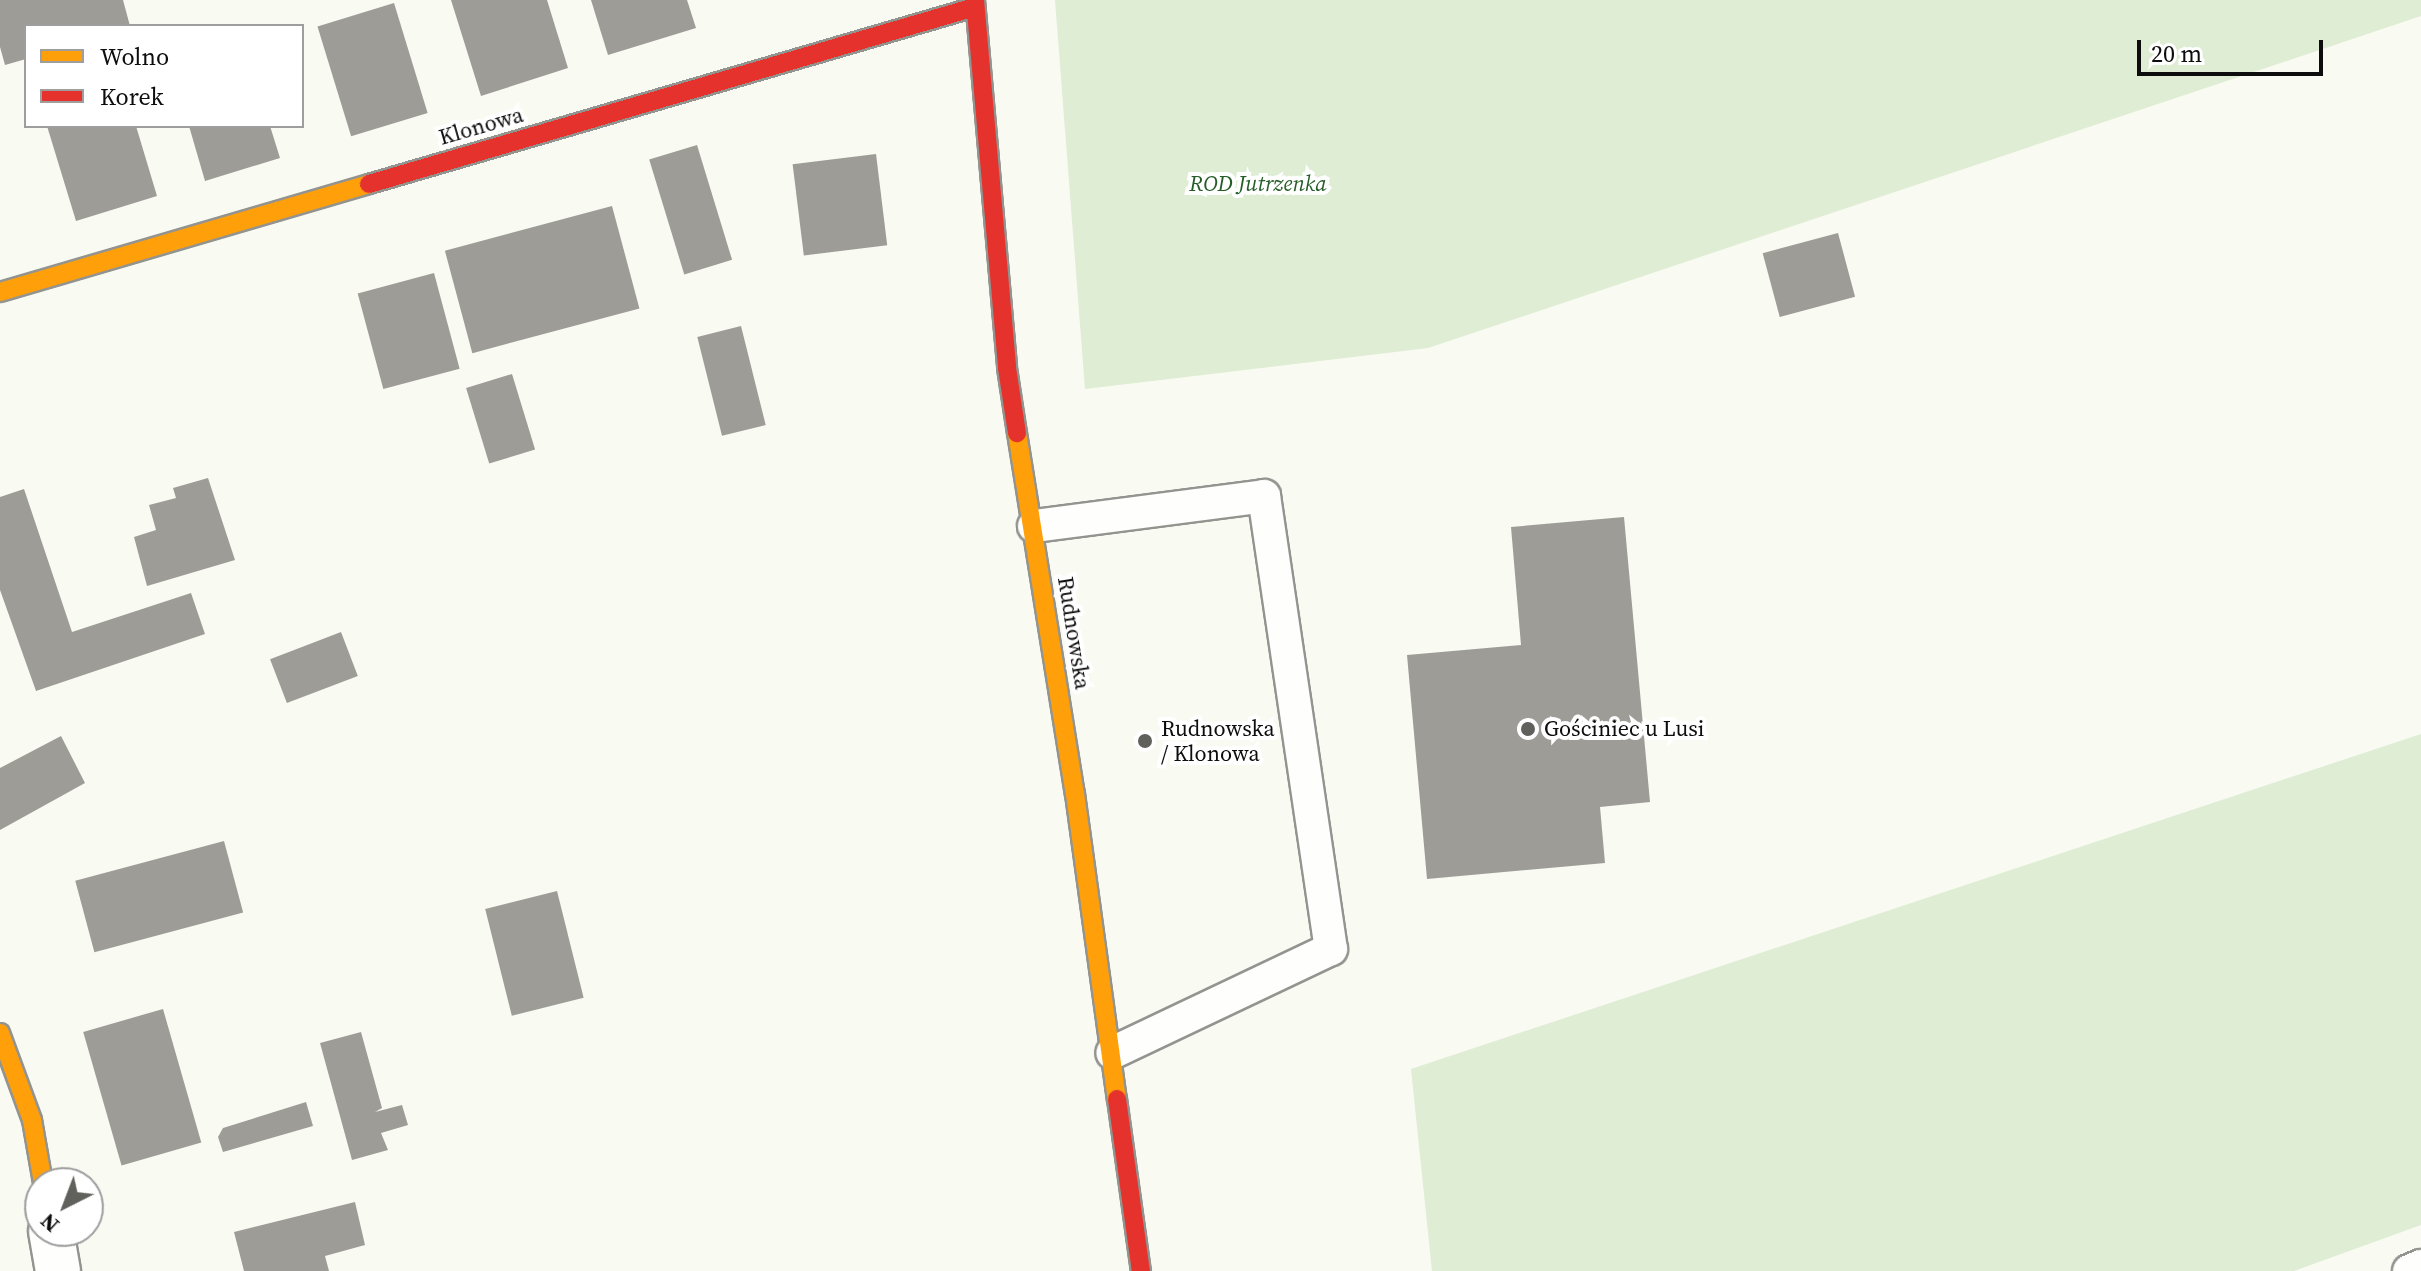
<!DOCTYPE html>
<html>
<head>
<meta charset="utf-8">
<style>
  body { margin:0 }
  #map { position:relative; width:2421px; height:1271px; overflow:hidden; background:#f9faf2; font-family:"Source Serif 4",serif }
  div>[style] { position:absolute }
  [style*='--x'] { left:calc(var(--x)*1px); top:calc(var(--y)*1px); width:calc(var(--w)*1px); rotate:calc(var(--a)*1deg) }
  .green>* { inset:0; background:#deedd4 }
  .building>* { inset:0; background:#9d9c97; transform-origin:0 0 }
  .roads { filter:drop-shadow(2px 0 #939490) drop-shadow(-2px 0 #939490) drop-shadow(0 2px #939490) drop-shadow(0 -2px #939490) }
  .lane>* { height:32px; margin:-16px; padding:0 16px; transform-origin:16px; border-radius:16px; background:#fefefd }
  .street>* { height:44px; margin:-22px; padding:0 22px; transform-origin:22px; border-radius:22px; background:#fefefd }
  .slow>* { height:18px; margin:-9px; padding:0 9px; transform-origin:9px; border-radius:9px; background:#ff9f0a }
  .jam>* { height:18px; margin:-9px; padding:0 9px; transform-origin:9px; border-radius:9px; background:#e5322d }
  .dots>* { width:22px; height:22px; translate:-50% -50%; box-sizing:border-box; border:4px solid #fff; border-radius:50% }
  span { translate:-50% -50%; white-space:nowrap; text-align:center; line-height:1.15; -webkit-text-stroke:8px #fff; paint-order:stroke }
  .street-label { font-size:22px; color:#0d0d0d }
  .park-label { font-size:22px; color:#255c28; font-style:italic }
  .poi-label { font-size:22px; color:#0d0d0d }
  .left { translate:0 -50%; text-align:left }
  .legend { position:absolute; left:24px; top:24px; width:280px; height:104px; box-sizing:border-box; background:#fff; border:2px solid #9e9e9e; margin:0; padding:10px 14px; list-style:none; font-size:24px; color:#0d0d0d }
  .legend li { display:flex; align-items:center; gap:16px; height:40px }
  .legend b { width:40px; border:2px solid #9e9e9e }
  .north { position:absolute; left:24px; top:1167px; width:80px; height:80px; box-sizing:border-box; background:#fff; border:2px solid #9e9e9e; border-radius:50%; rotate:222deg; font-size:22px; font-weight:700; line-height:32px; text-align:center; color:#0d0d0d }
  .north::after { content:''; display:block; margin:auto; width:28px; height:36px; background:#60605d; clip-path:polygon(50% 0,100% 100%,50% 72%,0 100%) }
  .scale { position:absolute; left:2137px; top:40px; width:186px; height:36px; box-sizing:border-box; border:4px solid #0d0d0d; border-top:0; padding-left:10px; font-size:24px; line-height:28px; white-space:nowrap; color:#0d0d0d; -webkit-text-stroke:6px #fff; paint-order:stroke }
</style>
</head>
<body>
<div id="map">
  <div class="green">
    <div style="clip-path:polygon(1055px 0,2421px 0,2421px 16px,1428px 348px,1085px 389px)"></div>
    <div style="clip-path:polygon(2421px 734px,2421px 1225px,2294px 1271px,1432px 1271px,1411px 1069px)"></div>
  </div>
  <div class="building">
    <div style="clip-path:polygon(0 0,123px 0,130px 26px,26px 26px,26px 59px,5px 65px,0 47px)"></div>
    <div style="clip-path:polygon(451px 0,547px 0,568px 68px,481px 96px)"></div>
    <div style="clip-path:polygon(591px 0,687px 0,696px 28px,608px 55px)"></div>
    <div style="left:394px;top:3px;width:115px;height:80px;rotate:73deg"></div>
    <div style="clip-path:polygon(47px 126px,136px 126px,157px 196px,76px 221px)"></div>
    <div style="clip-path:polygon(189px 126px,270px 126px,280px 158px,205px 181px)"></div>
    <div style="left:697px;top:145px;width:120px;height:50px;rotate:73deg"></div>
    <div style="left:876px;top:154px;width:92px;height:84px;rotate:83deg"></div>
    <div style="left:612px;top:206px;width:106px;height:173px;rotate:75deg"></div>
    <div style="left:1838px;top:233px;width:66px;height:78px;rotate:75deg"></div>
    <div style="left:434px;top:273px;width:99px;height:79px;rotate:75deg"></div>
    <div style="left:741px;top:326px;width:102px;height:45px;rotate:76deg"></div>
    <div style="left:512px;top:374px;width:79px;height:48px;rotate:73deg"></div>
    <div style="clip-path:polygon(208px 478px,235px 560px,147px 586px,134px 537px,156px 530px,149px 505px,176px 498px,173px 488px)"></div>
    <div style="clip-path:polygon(24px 489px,72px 632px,191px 593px,205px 634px,36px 691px,0 590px,0 497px)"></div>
    <div style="clip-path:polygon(1624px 517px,1650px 802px,1600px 807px,1605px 863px,1427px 879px,1407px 655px,1521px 645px,1511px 527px)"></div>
    <div style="left:341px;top:632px;width:47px;height:76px;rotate:69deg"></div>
    <div style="clip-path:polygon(61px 736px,85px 783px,0 830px,0 768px)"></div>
    <div style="left:224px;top:841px;width:74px;height:154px;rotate:75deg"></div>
    <div style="left:557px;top:891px;width:110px;height:74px;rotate:76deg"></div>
    <div style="left:163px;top:1009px;width:139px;height:83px;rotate:74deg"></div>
    <div style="clip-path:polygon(361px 1032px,382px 1108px,375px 1112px,402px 1105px,408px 1125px,381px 1133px,388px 1150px,352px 1160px,320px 1043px)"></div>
    <div style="clip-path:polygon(306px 1102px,313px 1126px,223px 1152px,218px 1137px,223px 1128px)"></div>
    <div style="clip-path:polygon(355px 1202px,365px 1245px,325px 1256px,329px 1271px,244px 1271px,234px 1232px)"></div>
  </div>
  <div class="roads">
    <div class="lane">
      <div style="--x:1034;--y:526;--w:232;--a:-7.4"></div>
      <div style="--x:1264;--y:496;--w:458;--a:81.6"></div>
      <div style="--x:1331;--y:949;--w:242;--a:154.6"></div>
      <div style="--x:2409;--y:1271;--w:13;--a:-23"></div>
    </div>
    <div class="street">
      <div style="--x:51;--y:1231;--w:41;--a:80.1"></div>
    </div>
    <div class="slow">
      <div style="--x:0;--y:292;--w:384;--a:-16.3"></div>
      <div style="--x:1017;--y:433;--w:366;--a:80.9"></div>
      <div style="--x:1075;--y:794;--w:308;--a:82.2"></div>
      <div style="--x:0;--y:1033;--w:93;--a:69.8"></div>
      <div style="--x:32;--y:1120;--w:64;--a:80.1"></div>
    </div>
    <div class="jam">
      <div style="--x:975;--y:0;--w:369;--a:85"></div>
      <div style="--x:1007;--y:368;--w:66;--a:81.3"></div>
      <div style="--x:369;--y:184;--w:631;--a:-16.28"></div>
      <div style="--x:1117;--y:1099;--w:174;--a:82.1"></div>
    </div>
  </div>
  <div class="dots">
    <div style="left:1528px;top:729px;background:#60605d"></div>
    <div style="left:1145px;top:741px;background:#60605d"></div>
  </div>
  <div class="street-label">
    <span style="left:481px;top:126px;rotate:-16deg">Klonowa</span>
    <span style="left:1074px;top:633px;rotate:81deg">Rudnowska</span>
  </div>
  <div class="park-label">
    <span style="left:1258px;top:184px">ROD Jutrzenka</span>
  </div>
  <div class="poi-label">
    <span class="left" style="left:1161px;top:741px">Rudnowska<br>/ Klonowa</span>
    <span class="left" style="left:1544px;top:729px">Gościniec u Lusi</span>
  </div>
  <ul class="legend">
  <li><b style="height:10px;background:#ff9f0a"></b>Wolno</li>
  <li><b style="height:10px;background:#e5322d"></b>Korek</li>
  </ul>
  <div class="north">N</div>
  <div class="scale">20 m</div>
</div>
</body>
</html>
